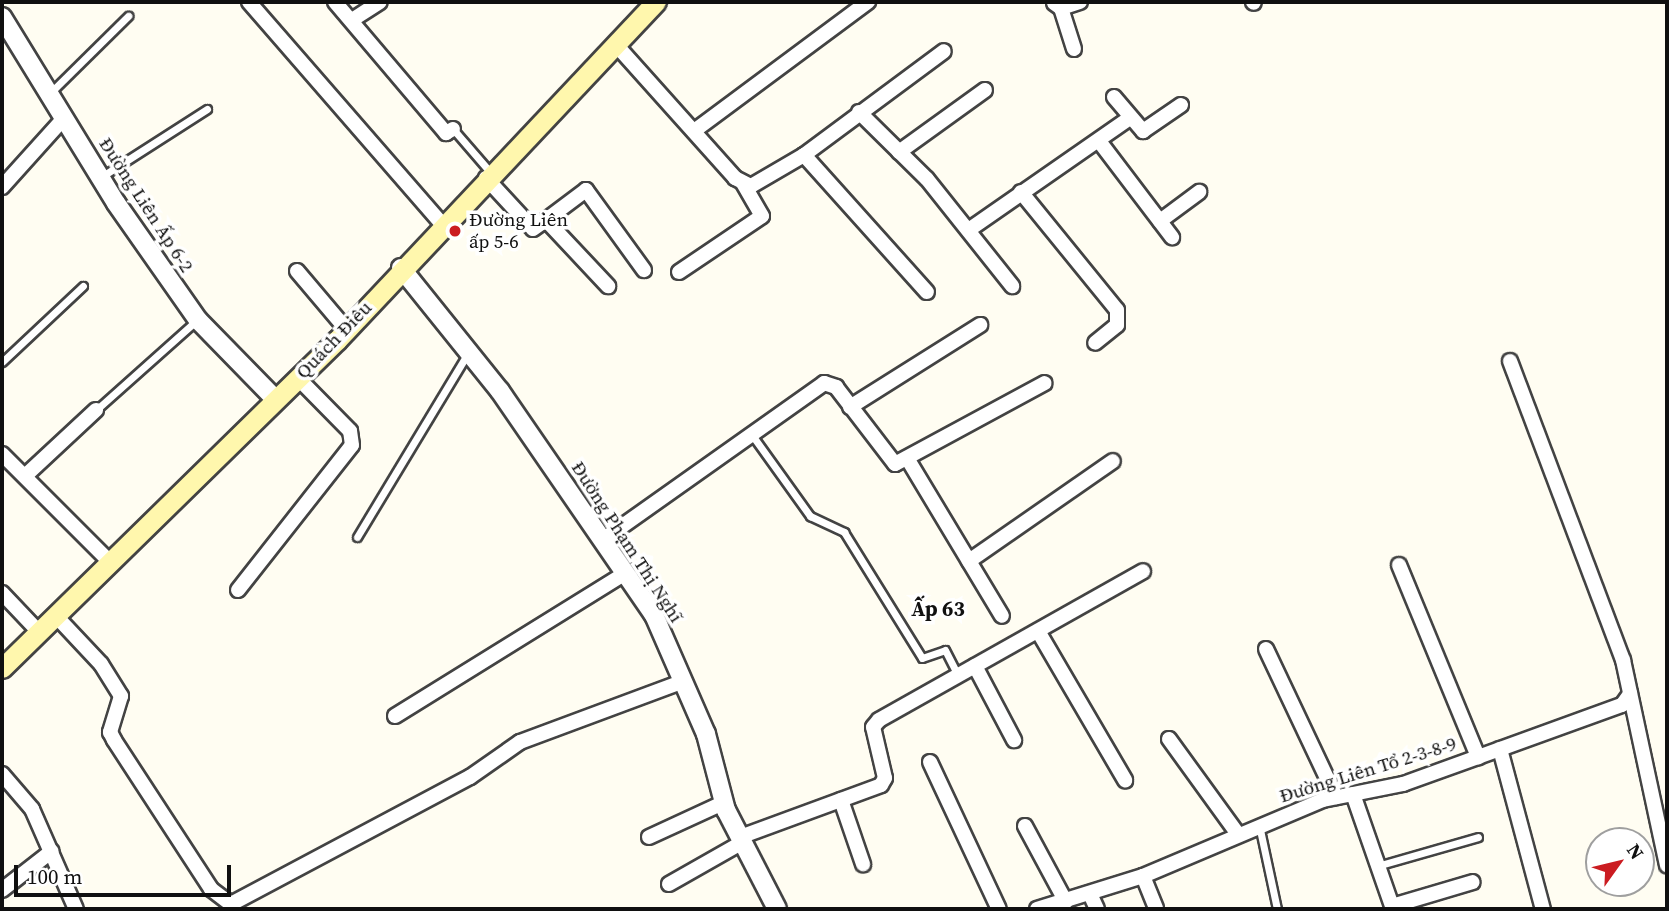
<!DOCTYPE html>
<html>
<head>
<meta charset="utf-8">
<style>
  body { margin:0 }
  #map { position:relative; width:1669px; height:911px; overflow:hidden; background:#fffdf2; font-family:"Source Serif 4",serif }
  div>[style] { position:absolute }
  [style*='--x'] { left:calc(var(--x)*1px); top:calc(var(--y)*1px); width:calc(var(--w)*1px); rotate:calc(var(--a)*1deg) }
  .roads { filter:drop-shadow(2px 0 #434343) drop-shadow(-2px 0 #434343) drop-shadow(0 2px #434343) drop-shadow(0 -2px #434343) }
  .service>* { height:7px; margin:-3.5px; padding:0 3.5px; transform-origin:3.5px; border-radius:3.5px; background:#fff }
  .minor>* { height:14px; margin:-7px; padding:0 7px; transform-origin:7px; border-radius:7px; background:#fff }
  .tertiary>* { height:18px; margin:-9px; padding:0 9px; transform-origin:9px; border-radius:9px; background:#fff }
  .secondary>* { height:19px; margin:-9.5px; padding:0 9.5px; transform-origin:9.5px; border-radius:9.5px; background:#fff7ad }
  .dots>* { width:19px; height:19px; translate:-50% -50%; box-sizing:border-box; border:4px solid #fff; border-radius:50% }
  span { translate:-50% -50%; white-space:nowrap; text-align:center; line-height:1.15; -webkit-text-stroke:7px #fff; paint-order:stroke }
  .street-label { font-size:19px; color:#101010 }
  .poi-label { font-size:19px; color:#101010 }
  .left { translate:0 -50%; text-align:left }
  .neighbourhood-label { font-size:21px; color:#101010; font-weight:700 }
  .frame { position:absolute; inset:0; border:4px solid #101010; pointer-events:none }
  .north { position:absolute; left:1585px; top:827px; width:70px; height:70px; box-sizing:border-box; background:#fff; border:2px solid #9f9f9f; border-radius:50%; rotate:56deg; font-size:19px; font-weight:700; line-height:28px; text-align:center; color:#101010 }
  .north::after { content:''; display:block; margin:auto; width:24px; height:32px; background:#cb1c21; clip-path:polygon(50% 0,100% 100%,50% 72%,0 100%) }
  .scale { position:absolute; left:14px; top:865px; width:217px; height:32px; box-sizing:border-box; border:4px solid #101010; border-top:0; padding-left:9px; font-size:21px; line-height:24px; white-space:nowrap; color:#101010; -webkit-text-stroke:5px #fff; paint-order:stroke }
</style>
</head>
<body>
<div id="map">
  <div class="roads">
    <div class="service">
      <div style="--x:50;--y:93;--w:110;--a:-44.6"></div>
      <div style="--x:453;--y:129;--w:58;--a:49.2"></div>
      <div style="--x:101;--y:177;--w:126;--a:-32.7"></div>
      <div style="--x:2;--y:362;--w:111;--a:-43.2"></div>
      <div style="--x:96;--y:410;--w:135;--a:-41.7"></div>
      <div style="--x:752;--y:435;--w:100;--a:54.4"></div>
      <div style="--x:810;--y:516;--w:38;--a:25"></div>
      <div style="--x:844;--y:532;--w:148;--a:58.2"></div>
      <div style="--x:922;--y:658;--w:24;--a:-19"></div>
      <div style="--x:945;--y:650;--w:28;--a:63"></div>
      <div style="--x:357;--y:537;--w:215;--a:-58.9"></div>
      <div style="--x:1259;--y:825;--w:86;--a:77.9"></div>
      <div style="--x:1377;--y:866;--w:105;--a:-16"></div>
    </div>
    <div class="minor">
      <div style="--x:249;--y:2;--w:294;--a:49"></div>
      <div style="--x:335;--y:2;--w:172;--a:49.7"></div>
      <div style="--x:446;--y:133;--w:8;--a:-30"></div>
      <div style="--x:1253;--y:2;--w:1;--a:45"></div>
      <div style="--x:1054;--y:3;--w:9;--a:36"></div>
      <div style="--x:1061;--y:8;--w:20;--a:-18"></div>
      <div style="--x:1061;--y:8;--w:43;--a:72.4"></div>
      <div style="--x:352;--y:20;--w:33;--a:-33"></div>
      <div style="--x:618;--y:47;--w:176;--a:48.2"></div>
      <div style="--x:735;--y:178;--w:18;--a:27"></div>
      <div style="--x:751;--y:186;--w:61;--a:-30.3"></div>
      <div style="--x:804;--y:155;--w:174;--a:-36.6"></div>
      <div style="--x:1114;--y:97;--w:45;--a:49.5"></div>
      <div style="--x:1143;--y:131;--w:46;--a:-34.4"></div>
      <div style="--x:859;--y:112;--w:95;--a:44.6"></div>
      <div style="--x:927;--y:179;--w:137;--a:51.5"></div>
      <div style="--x:694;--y:131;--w:217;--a:-36.6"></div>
      <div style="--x:1099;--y:141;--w:121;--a:52.8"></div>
      <div style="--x:899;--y:152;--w:106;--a:-35.8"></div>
      <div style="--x:804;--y:155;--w:184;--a:48.1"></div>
      <div style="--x:486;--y:178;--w:69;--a:47.3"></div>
      <div style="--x:533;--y:229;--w:16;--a:-35"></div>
      <div style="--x:546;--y:220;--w:91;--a:46.8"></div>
      <div style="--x:2;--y:187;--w:94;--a:-48"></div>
      <div style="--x:1021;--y:192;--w:152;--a:50.9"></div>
      <div style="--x:1117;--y:310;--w:15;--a:90"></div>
      <div style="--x:1117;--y:325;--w:28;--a:141"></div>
      <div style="--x:546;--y:220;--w:50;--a:-36.9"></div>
      <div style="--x:586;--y:190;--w:99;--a:54.1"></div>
      <div style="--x:1160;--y:221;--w:49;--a:-36.6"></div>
      <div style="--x:970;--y:229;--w:195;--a:-34.8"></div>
      <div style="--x:297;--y:271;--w:76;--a:49.8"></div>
      <div style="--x:679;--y:272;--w:100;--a:-34"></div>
      <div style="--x:762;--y:216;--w:39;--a:-120"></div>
      <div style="--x:1510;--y:361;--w:320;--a:69.3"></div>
      <div style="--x:1623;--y:660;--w:210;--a:77.9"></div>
      <div style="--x:850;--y:407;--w:154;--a:-32.2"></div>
      <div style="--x:2;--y:454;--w:151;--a:45"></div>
      <div style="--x:907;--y:458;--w:184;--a:59"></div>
      <div style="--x:25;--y:476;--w:97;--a:-42.9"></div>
      <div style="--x:604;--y:539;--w:270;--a:-35.3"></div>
      <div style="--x:824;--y:383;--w:13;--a:18"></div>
      <div style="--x:836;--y:387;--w:97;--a:52.5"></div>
      <div style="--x:895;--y:464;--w:170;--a:-28.4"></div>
      <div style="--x:969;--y:561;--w:175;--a:-34.8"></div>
      <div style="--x:1399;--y:565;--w:208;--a:67.6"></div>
      <div style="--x:238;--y:590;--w:184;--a:-51.8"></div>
      <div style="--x:352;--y:445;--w:14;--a:-98"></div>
      <div style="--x:350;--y:431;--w:74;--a:-134.5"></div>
      <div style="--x:2;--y:593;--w:52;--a:46.5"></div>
      <div style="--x:55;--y:615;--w:67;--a:46.8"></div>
      <div style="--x:101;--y:664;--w:38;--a:58"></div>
      <div style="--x:121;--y:696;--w:38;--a:107"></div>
      <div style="--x:110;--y:732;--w:9;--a:63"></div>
      <div style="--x:114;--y:740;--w:178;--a:56.9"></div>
      <div style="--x:211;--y:889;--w:25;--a:37"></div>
      <div style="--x:231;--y:904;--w:271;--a:-28"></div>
      <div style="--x:470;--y:777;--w:61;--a:-35"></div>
      <div style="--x:520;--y:742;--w:175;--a:-20.4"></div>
      <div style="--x:1038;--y:631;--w:173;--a:59.7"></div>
      <div style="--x:1266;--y:649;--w:164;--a:64.7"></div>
      <div style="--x:975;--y:666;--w:84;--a:62.2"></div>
      <div style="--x:395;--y:716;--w:272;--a:-31.8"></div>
      <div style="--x:1169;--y:739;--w:116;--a:54.1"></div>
      <div style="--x:1500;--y:749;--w:166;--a:75"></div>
      <div style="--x:930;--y:762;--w:162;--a:64.9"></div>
      <div style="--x:2;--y:774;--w:46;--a:49.4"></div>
      <div style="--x:32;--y:809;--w:109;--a:66.3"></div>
      <div style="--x:1353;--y:794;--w:122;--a:70.8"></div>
      <div style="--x:841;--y:800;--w:68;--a:71"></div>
      <div style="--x:1025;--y:826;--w:86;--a:61.7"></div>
      <div style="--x:649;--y:837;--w:81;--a:-24.7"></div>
      <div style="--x:740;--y:837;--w:150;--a:-20.2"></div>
      <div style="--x:881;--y:785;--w:8;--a:-60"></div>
      <div style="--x:885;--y:778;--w:52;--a:-103.2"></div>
      <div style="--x:873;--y:727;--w:9;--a:-49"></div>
      <div style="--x:879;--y:720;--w:303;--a:-29.4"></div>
      <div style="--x:1143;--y:876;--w:35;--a:68"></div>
      <div style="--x:669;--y:884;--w:85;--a:-29.6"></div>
      <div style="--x:2;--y:890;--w:63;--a:-38"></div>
      <div style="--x:1091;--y:896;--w:14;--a:65"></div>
      <div style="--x:1392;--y:906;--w:84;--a:-16.5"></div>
      <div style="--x:1037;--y:909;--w:111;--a:-17.3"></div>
      <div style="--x:1143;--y:876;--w:195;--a:-22.9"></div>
      <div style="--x:1323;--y:800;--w:82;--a:-11.3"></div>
      <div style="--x:1403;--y:784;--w:80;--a:-19.8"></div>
      <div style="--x:1478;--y:757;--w:153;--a:-19.9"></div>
      <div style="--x:1622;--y:705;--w:14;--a:-54"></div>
    </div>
    <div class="tertiary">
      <div style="--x:2;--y:17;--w:218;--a:58.5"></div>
      <div style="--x:116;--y:203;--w:143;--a:55"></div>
      <div style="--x:198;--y:320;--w:112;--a:45.7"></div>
      <div style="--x:401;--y:268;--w:158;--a:51.2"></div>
      <div style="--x:500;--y:391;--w:272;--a:55.5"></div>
      <div style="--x:654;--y:615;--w:130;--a:66.4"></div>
      <div style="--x:706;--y:734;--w:79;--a:75.3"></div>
      <div style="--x:726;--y:810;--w:111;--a:62.7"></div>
    </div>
    <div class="secondary">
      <div style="--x:2;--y:668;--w:469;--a:-44.4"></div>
      <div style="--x:337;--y:340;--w:465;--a:-46.7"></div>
    </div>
  </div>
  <div class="dots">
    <div style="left:455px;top:231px;background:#cb1c21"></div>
  </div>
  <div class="street-label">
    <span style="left:146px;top:205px;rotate:57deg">Đường Liên Ấp 6-2</span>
    <span style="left:334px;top:340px;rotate:-46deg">Quách Điêu</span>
    <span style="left:627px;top:542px;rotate:57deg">Đường Phạm Thị Nghĩ</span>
    <span style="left:1368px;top:770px;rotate:-17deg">Đường Liên Tổ 2-3-8-9</span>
  </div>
  <div class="poi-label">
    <span class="left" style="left:469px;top:231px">Đường Liên<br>ấp 5-6</span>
  </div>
  <div class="neighbourhood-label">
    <span style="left:938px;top:609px">Ấp 63</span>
  </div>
  <div class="frame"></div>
  <div class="north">N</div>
  <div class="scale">100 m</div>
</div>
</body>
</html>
